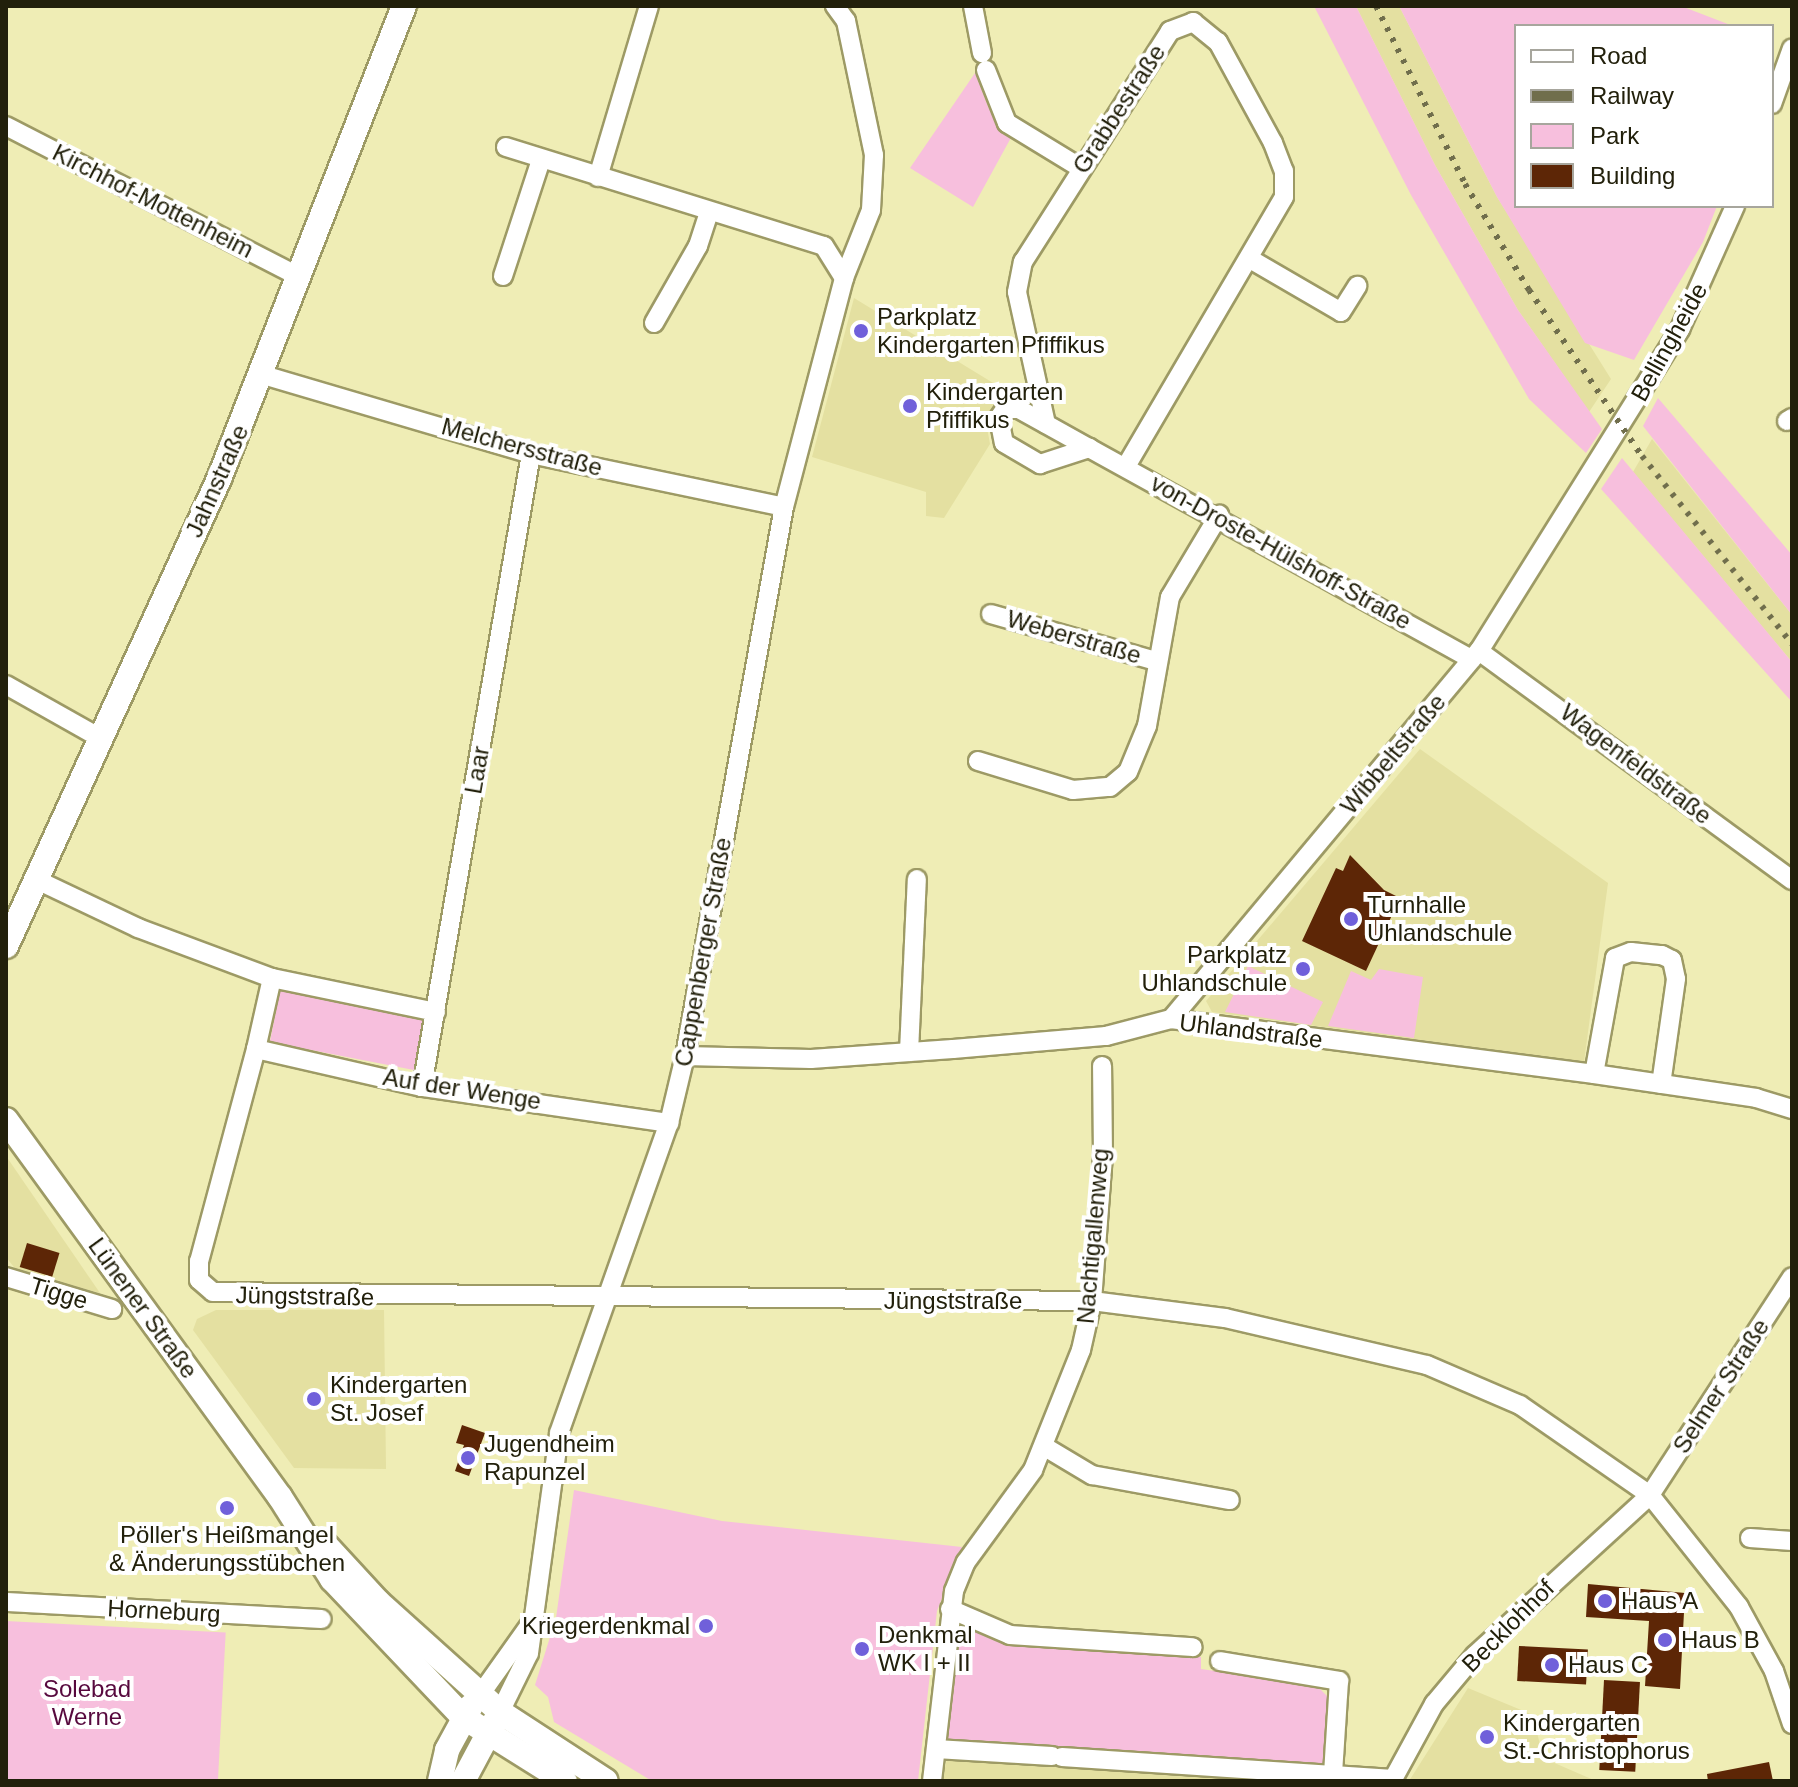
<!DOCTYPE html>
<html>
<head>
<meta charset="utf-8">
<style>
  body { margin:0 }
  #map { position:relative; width:1798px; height:1787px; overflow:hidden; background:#efedb5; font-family:Helvetica,sans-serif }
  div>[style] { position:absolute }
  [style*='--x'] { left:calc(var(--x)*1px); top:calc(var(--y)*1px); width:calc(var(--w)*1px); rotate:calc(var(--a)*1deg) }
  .built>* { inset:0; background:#e4e0a1 }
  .green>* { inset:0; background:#f7bfdd; transform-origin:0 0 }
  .building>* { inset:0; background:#5d2606; transform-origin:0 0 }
  .roads { filter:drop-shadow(2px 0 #9d9a65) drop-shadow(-2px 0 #9d9a65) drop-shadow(0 2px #9d9a65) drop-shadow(0 -2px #9d9a65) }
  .street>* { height:18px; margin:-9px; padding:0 9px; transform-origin:9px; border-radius:9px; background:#fff }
  .secondary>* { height:24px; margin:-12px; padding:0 12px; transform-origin:12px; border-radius:12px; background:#fff }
  .rail>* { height:6px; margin-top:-3px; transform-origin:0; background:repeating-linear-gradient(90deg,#706e4c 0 4px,transparent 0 12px) }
  .dots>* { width:22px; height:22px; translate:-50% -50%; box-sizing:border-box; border:4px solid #fff; border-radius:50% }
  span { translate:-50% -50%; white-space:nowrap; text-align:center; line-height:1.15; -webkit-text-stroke:8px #fff; paint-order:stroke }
  .street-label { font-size:24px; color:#22200b }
  .poi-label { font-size:24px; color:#22200b }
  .left { translate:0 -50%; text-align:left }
  .right { translate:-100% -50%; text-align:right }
  .park-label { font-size:24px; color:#57093e }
  .frame { position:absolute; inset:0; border:8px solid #22200b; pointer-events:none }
  .legend { position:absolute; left:1514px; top:24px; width:260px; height:184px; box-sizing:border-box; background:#fff; border:2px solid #a7a69d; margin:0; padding:10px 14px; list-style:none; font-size:24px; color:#22200b }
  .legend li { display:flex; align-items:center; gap:16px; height:40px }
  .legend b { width:40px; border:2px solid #a7a69d }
</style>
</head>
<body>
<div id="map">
  <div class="built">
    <div style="clip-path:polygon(1356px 6px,1399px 6px,1497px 197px,1611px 379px,1589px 412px,1518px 310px,1435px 165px)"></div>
    <div style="clip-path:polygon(854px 298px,1003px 389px,986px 422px,990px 444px,944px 518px,926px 516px,926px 492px,812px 457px)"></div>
    <div style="clip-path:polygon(1652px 439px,1792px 615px,1792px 662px,1633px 472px)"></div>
    <div style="clip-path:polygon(1420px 749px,1608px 883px,1584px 1062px,1212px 1012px,1206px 1001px)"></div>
    <div style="clip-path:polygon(6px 1156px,100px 1293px,17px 1271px,6px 1257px)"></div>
    <div style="clip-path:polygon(216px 1310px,384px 1310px,386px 1469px,294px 1468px,193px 1330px,197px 1319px)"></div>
    <div style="clip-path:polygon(1468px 1688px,1533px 1715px,1543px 1758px,1596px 1781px,1409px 1781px)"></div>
    <div style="clip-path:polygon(947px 1760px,1263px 1781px,941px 1781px)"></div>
  </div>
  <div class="green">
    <div style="clip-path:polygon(1314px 6px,1356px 6px,1435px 165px,1518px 310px,1602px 429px,1586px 453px,1529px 399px,1411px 195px)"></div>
    <div style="clip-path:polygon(1399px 6px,1681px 6px,1733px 26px,1516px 26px,1516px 206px,1717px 206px,1703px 242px,1634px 360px,1585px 343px,1497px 197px)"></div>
    <div style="clip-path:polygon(975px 73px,989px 109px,1013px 134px,973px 207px,910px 168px)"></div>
    <div style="clip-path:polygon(1658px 398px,1792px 555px,1792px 615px,1643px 426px)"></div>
    <div style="clip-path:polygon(1622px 458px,1792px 662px,1792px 702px,1601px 489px)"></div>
    <div style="clip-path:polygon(1248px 966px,1323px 1002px,1311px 1025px,1225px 1012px)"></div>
    <div style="clip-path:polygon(1379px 969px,1423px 977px,1414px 1038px,1328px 1026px,1351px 971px,1371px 980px)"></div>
    <div style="left:280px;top:990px;width:148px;height:53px;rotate:11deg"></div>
    <div style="clip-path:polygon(574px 1490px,722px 1521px,962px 1547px,937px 1611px,918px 1781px,652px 1781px,554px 1722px,548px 1697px,535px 1685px,556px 1618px)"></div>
    <div style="clip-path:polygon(956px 1619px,1008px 1640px,1201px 1657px,1201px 1669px,1316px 1685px,1332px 1701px,1333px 1775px,936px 1749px)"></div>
    <div style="left:6px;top:1621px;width:220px;height:160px;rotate:3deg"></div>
  </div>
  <div class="building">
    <div style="clip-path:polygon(1350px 855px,1384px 890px,1400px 898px,1366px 971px,1302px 941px,1336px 868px,1343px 871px)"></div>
    <div style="left:27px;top:1243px;width:34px;height:25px;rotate:17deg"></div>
    <div style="clip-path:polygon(462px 1425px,485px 1433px,469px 1476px,455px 1471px,464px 1445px,456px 1443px)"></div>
    <div style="clip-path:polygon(1588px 1584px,1685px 1593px,1680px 1689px,1645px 1686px,1649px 1621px,1586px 1617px)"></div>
    <div style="left:1519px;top:1646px;width:69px;height:35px;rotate:3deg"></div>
    <div style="left:1604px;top:1680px;width:36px;height:90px;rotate:3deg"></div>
    <div style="clip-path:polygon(1769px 1762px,1773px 1781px,1708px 1781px,1707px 1774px)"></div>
  </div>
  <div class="roads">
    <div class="street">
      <div style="--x:973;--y:6;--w:48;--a:79.2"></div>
      <div style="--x:986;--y:70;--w:57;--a:68.4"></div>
      <div style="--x:1007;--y:123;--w:84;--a:31.4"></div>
      <div style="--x:1772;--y:104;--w:59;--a:-70.3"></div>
      <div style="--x:6;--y:126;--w:331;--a:27.2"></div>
      <div style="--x:506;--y:147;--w:333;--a:17.3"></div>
      <div style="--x:824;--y:246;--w:38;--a:58"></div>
      <div style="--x:598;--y:177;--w:178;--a:-73.4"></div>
      <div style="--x:1250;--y:259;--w:105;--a:30.2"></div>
      <div style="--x:1341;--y:312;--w:31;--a:-58"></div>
      <div style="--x:503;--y:276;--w:122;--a:-71.9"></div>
      <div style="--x:654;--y:323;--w:89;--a:-60.3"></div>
      <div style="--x:698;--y:246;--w:35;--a:-72"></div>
      <div style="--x:263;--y:375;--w:279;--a:16.4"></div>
      <div style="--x:531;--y:454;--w:258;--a:11.8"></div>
      <div style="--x:1787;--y:421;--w:6;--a:-31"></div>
      <div style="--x:1046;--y:424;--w:135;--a:-102.4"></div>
      <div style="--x:1017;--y:292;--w:31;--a:-79"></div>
      <div style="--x:1023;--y:262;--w:274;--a:-57.5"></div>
      <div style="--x:1170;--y:31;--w:25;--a:-21"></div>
      <div style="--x:1193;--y:22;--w:32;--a:39"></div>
      <div style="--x:1218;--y:42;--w:115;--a:61.4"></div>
      <div style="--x:1273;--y:143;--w:30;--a:69"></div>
      <div style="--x:1284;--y:171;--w:26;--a:90"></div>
      <div style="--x:1284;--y:197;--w:312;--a:120.4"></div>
      <div style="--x:1089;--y:448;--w:80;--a:-150.9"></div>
      <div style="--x:1019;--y:409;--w:14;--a:180"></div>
      <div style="--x:1005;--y:409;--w:11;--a:124"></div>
      <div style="--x:999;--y:418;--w:25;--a:79"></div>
      <div style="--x:1004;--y:443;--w:42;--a:30.3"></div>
      <div style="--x:1040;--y:464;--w:52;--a:-18.1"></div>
      <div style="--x:1089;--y:448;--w:437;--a:28.9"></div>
      <div style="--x:991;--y:614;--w:172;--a:15.9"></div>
      <div style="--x:1479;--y:651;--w:388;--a:36.2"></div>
      <div style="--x:6;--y:685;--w:108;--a:29.4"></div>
      <div style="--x:978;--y:761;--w:99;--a:17"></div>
      <div style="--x:1073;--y:790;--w:37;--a:-5"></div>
      <div style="--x:1110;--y:787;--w:23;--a:-40"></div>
      <div style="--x:1128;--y:772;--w:50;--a:-67.6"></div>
      <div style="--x:1147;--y:726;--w:131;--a:-79.9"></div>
      <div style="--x:1170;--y:597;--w:96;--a:-59.1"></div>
      <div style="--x:37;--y:880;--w:112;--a:25.4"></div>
      <div style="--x:138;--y:928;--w:143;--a:20.5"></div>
      <div style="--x:436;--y:1012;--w:167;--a:-168.3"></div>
      <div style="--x:272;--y:978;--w:73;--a:102.7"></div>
      <div style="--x:256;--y:1049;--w:170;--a:12.9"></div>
      <div style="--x:422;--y:1087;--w:250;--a:8.3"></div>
      <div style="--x:1171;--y:1019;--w:480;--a:-50.1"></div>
      <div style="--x:1479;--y:651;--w:380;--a:-58"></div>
      <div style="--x:1680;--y:329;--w:135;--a:-65.9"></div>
      <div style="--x:256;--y:1049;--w:220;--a:105"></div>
      <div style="--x:199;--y:1261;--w:19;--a:90"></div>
      <div style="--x:199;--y:1280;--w:18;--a:41"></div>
      <div style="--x:213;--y:1292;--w:879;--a:0.59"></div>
      <div style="--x:1092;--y:1301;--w:134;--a:7.3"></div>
      <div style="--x:1225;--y:1318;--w:207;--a:13.1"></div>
      <div style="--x:1427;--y:1365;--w:101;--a:23.3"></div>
      <div style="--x:1520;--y:1405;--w:158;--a:34.7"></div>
      <div style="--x:1650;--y:1495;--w:143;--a:51.5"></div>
      <div style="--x:1739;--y:1607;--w:73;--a:61.3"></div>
      <div style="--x:1774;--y:1671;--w:56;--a:71.2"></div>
      <div style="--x:909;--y:1052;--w:173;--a:-87.4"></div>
      <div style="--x:685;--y:1056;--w:126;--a:1.4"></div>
      <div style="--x:811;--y:1059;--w:142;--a:-4"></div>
      <div style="--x:953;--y:1049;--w:154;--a:-4.9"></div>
      <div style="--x:1106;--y:1036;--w:67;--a:-14.7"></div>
      <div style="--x:1171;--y:1019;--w:427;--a:7.4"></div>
      <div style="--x:1594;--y:1074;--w:164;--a:8.4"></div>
      <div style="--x:1756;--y:1098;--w:38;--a:17"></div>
      <div style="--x:1594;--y:1074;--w:118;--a:-79.7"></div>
      <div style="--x:1615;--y:958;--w:17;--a:-21"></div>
      <div style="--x:1631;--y:952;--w:31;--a:6"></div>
      <div style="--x:1662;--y:955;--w:11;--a:27"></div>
      <div style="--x:1672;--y:960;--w:19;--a:78"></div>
      <div style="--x:1676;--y:979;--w:106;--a:98.1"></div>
      <div style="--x:422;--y:1087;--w:642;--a:-80.23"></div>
      <div style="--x:6;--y:1277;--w:111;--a:16.8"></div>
      <div style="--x:1045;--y:1447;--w:55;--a:30.8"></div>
      <div style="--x:1092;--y:1475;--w:140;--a:10.3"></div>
      <div style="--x:1750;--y:1538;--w:42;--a:4.1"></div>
      <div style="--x:6;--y:1602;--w:316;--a:3.1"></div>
      <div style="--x:950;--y:1609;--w:65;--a:23.4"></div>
      <div style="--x:1010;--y:1635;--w:183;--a:3.8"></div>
      <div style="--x:1220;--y:1661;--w:121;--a:9.5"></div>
      <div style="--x:1339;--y:1681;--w:94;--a:93.7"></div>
      <div style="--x:480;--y:1695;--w:85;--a:-54.6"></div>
      <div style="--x:500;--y:1712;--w:66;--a:-63.8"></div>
      <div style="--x:529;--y:1653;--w:222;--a:-82.2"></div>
      <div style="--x:559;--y:1433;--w:329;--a:-70.5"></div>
      <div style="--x:669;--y:1123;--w:69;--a:-76.6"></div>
      <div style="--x:685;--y:1056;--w:558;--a:-79.78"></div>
      <div style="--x:784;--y:507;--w:237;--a:-75.3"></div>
      <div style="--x:844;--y:278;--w:73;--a:-68.3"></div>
      <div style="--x:871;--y:210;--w:55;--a:-86.9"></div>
      <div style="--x:874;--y:155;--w:137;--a:-101.8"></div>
      <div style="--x:846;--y:21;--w:19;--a:-126"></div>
      <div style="--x:936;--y:1749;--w:116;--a:3.5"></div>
      <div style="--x:1062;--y:1757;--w:332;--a:3.8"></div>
      <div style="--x:932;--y:1781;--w:191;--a:-83.4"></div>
      <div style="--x:954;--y:1591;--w:31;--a:-68"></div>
      <div style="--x:966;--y:1562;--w:114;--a:-53.9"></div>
      <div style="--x:1033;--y:1470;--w:129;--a:-68.2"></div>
      <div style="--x:1081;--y:1350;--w:50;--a:-77.3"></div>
      <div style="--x:1092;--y:1301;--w:145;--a:-85.7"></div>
      <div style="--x:1103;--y:1156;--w:90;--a:-90.6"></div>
      <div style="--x:1392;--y:1781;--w:88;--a:-61.4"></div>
      <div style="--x:1434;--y:1704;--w:64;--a:-50.1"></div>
      <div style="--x:1475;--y:1655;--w:237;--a:-42.4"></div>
      <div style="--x:1650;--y:1495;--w:260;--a:-56.9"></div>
    </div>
    <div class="secondary">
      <div style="--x:6;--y:946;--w:513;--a:-65.48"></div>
      <div style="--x:219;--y:479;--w:508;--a:-68.64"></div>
      <div style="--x:6;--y:1120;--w:466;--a:54"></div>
      <div style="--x:280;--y:1497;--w:97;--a:57.6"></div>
      <div style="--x:332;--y:1579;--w:190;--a:46.5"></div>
      <div style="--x:463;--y:1717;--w:120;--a:32.1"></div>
      <div style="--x:322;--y:1541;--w:83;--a:47.4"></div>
      <div style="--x:378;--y:1602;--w:164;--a:42"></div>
      <div style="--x:500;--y:1712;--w:126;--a:33.1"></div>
      <div style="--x:440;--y:1781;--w:32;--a:-77"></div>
      <div style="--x:447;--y:1750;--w:50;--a:-61.4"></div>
      <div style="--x:463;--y:1781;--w:68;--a:-61.9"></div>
    </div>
  </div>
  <div class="rail">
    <div style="--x:1376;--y:6;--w:199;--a:63.4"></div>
    <div style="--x:1465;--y:184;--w:124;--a:58.9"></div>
    <div style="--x:1529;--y:290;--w:201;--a:55.8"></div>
    <div style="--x:1642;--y:456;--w:241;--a:51.4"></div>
  </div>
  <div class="dots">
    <div style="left:861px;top:331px;background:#7060da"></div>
    <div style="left:910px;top:406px;background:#7060da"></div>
    <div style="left:1351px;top:919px;background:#7060da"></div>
    <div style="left:1303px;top:969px;background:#7060da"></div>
    <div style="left:314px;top:1399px;background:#7060da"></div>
    <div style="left:468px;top:1458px;background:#7060da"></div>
    <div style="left:227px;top:1508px;background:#7060da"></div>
    <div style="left:1605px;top:1601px;background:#7060da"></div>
    <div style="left:706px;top:1626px;background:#7060da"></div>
    <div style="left:1665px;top:1640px;background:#7060da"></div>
    <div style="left:862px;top:1649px;background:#7060da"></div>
    <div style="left:1552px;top:1665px;background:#7060da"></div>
    <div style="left:1487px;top:1737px;background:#7060da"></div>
  </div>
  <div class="street-label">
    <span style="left:1119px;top:109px;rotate:-57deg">Grabbestraße</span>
    <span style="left:153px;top:201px;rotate:27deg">Kirchhof-Mottenheim</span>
    <span style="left:1669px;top:342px;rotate:-61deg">Bellingheide</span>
    <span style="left:522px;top:447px;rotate:15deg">Melchersstraße</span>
    <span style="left:217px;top:481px;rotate:-66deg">Jahnstraße</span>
    <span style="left:1281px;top:552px;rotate:29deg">von-Droste-Hülshoff-Straße</span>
    <span style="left:1074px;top:637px;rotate:16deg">Weberstraße</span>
    <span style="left:1393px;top:754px;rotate:-50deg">Wibbeltstraße</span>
    <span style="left:1636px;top:764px;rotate:37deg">Wagenfeldstraße</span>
    <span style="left:477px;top:770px;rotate:-80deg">Laar</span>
    <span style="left:703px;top:952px;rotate:-80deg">Cappenberger Straße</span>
    <span style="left:1251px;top:1031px;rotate:7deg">Uhlandstraße</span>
    <span style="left:462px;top:1089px;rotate:9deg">Auf der Wenge</span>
    <span style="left:1093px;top:1236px;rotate:-85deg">Nachtigallenweg</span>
    <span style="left:59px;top:1293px;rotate:17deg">Tigge</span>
    <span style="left:305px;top:1296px;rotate:1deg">Jüngststraße</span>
    <span style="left:953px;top:1301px">Jüngststraße</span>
    <span style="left:143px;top:1308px;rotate:54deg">Lünener Straße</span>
    <span style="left:1721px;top:1386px;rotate:-57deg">Selmer Straße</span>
    <span style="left:164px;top:1611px;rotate:3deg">Horneburg</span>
    <span style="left:1508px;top:1626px;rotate:-45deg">Becklohhof</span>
  </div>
  <div class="poi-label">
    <span class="left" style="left:877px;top:331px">Parkplatz<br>Kindergarten Pfiffikus</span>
    <span class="left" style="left:926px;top:406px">Kindergarten<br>Pfiffikus</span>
    <span class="left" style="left:1367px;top:919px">Turnhalle<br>Uhlandschule</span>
    <span class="right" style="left:1287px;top:969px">Parkplatz<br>Uhlandschule</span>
    <span class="left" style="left:330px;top:1399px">Kindergarten<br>St. Josef</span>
    <span class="left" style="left:484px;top:1458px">Jugendheim<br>Rapunzel</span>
    <span style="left:227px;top:1549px">Pöller's Heißmangel<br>&amp; Änderungsstübchen</span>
    <span class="left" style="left:1621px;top:1601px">Haus A</span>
    <span class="right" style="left:690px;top:1626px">Kriegerdenkmal</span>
    <span class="left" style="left:878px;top:1649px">Denkmal<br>WK I + II</span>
    <span class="left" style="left:1681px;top:1640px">Haus B</span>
    <span class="left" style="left:1568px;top:1665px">Haus C</span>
    <span class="left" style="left:1503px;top:1737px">Kindergarten<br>St.-Christophorus</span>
  </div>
  <div class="park-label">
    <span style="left:87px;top:1703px">Solebad<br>Werne</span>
  </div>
  <div class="frame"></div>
  <ul class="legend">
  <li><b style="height:10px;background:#fff"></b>Road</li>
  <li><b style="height:10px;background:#706e4c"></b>Railway</li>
  <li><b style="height:22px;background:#f7bfdd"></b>Park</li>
  <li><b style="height:22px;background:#5d2606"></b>Building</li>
  </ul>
</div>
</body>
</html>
